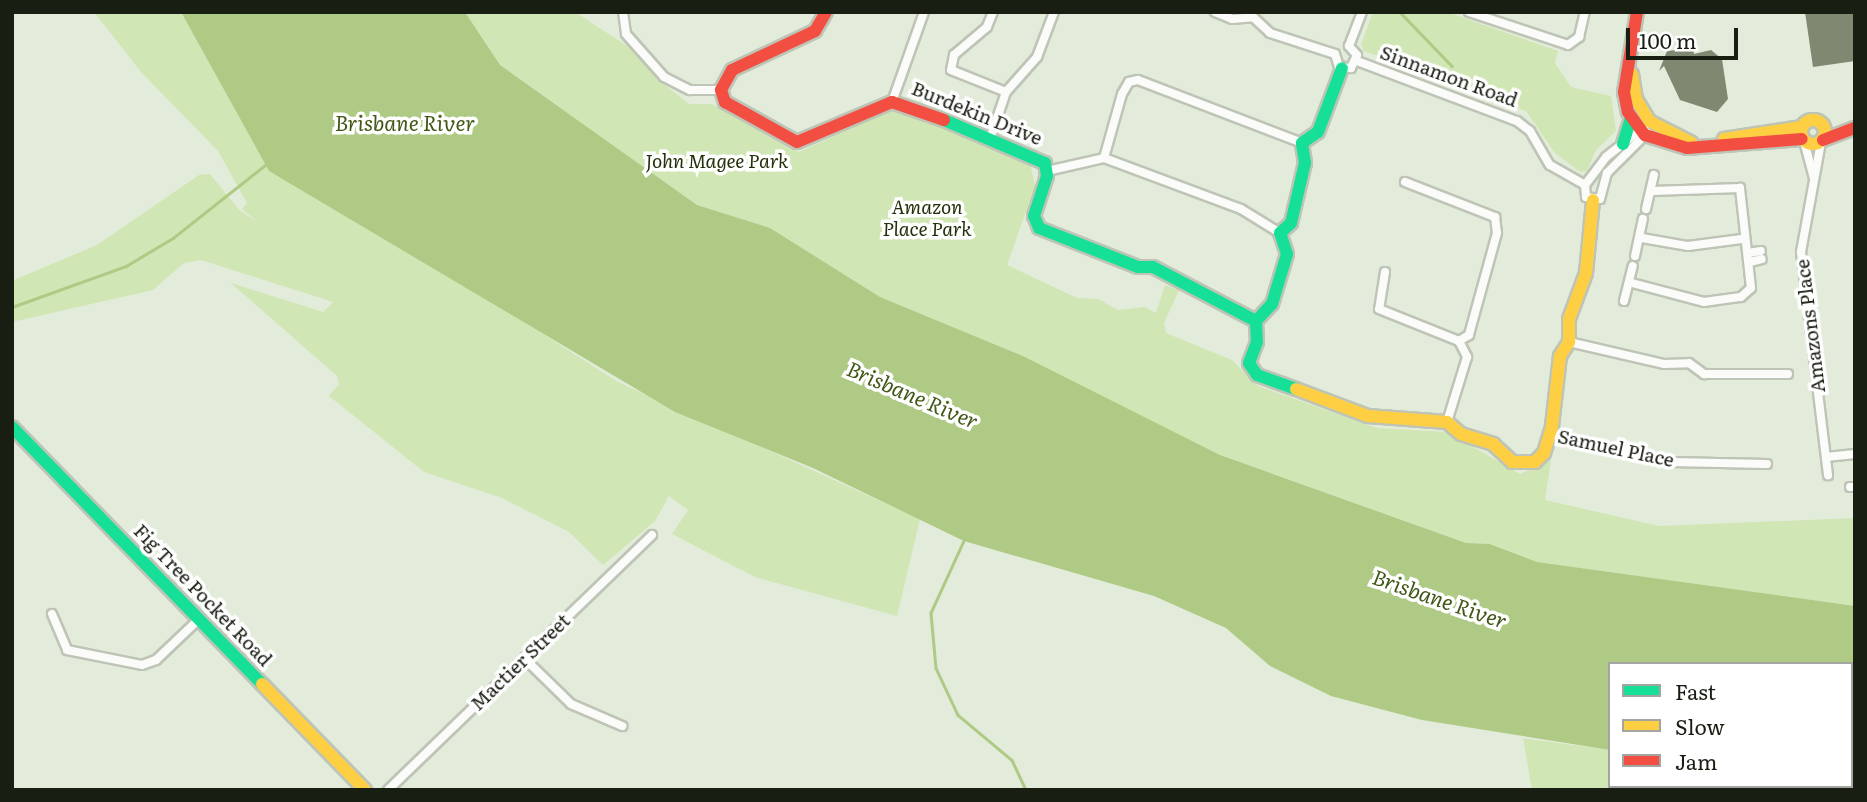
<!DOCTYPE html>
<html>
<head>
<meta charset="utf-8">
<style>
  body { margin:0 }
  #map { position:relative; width:1867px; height:802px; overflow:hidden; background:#e3ecda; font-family:Literata,serif }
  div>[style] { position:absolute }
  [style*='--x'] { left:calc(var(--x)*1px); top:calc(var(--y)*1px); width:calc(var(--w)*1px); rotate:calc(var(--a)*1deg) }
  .green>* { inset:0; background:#d1e6b5 }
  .water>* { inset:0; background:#aeca84 }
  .stream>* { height:2.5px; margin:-1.25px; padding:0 1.25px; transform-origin:1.25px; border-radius:1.25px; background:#aeca84 }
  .building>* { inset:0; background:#7f8870 }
  .roads { filter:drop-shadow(2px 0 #bec4b6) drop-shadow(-2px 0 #bec4b6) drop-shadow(0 2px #bec4b6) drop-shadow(0 -2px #bec4b6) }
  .street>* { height:8px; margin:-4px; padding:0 4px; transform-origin:4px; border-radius:4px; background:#fbfcf9 }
  .fast>* { height:12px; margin:-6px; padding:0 6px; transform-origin:6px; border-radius:6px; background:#16e098 }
  .slow>* { height:12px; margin:-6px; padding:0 6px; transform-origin:6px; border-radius:6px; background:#ffcf43 }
  .slow>.ring { margin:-6px; padding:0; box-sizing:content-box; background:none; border:12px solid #ffcf43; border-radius:50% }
  .jam>* { height:12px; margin:-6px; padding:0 6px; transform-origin:6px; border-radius:6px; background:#f24e42 }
  span { translate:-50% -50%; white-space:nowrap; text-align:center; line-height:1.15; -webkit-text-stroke:7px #fff; paint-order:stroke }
  .street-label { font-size:19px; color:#191e13 }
  .park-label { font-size:19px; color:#23310a; font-style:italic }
  .water-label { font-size:21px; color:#425817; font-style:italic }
  .frame { position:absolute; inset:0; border:14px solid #191e13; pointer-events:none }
  .legend { position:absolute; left:1608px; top:662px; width:245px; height:126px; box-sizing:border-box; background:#fff; border:2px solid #a3a5a1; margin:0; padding:9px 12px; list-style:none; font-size:21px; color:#191e13 }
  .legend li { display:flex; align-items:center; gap:14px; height:35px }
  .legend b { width:35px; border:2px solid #a3a5a1 }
  .scale { position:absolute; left:1626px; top:28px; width:112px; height:32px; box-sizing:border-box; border:4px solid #191e13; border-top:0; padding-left:9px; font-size:21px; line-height:24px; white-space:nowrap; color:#191e13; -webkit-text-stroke:5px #fff; paint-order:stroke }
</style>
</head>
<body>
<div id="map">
  <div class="green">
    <div style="clip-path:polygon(94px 12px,181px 12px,269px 171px,434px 264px,618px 382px,920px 519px,897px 616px,755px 577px,672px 534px,688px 510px,669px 496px,655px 521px,603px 565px,569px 532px,502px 498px,424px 472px,329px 396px,339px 384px,337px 376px,231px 283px,323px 312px,333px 302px,201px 260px,184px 263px,153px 290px,12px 322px,14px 280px,97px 245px,199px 175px,210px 174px,239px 210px,259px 223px,242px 209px,247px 203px,218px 151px,141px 72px)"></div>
    <div style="clip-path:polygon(465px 12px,575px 12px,641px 55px,656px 78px,689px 104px,712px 104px,799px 152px,893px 109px,1029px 158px,1035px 186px,1007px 265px,1077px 298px,1098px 299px,1118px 310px,1145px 307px,1156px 313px,1165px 285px,1179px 290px,1164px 323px,1166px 333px,1232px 360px,1258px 386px,1377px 428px,1447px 432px,1520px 474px,1551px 460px,1545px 500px,1659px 526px,1855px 518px,1855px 606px,1537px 562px,1491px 544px,1466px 543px,1220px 455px,1023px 356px,880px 297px,770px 228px,697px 205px,500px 65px)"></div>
    <div style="clip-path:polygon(1373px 12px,1447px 12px,1558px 51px,1555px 63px,1571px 87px,1611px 96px,1616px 131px,1596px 150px,1587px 171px,1580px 172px,1555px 153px,1526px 111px,1364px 51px,1361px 45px)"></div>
    <div style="clip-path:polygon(1523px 738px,1610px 750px,1610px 786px,1751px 790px,1532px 790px)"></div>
  </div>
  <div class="water">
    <div style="clip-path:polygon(181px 12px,465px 12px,500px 65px,697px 205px,770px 228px,880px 297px,1023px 356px,1220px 455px,1466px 543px,1490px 544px,1537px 562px,1855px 606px,1855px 790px,1741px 786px,1851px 786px,1851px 664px,1610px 664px,1610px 750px,1422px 720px,1331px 696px,1270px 666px,1226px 628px,1154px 596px,964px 541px,813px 468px,675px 412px,269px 171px)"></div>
  </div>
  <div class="stream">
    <div style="--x:1400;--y:12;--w:75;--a:46.1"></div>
    <div style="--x:12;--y:307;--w:121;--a:-19.8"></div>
    <div style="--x:126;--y:266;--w:55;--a:-30.8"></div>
    <div style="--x:173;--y:238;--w:117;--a:-38.4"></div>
    <div style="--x:964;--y:541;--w:79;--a:114.6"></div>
    <div style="--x:931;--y:613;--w:55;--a:84.8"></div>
    <div style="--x:936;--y:668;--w:52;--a:64.9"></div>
    <div style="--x:958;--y:715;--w:70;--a:39.8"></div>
    <div style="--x:1012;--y:760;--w:33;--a:65"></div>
  </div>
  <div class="building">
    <div style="clip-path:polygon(1805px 12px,1855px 12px,1855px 61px,1813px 67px)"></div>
    <div style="clip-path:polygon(1693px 48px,1694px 54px,1711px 50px,1722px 59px,1728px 99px,1717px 112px,1680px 100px,1664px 66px,1659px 71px,1667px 51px)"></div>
  </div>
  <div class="roads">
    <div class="street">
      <div style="--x:623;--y:12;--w:22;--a:82"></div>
      <div style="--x:626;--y:34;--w:57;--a:48.5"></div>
      <div style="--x:664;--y:77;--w:29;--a:27"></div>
      <div style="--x:690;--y:90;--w:31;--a:0"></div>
      <div style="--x:993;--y:12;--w:16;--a:112"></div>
      <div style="--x:987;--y:27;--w:43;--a:139.7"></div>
      <div style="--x:954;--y:55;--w:15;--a:101"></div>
      <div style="--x:951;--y:70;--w:59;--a:21.8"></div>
      <div style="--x:1215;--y:12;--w:18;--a:22"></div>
      <div style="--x:1232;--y:19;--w:21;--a:-5"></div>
      <div style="--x:1253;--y:17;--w:23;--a:43"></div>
      <div style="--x:1270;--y:33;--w:68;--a:17.9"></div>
      <div style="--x:1469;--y:12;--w:104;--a:18.4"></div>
      <div style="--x:1568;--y:45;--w:14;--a:-36"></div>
      <div style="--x:1579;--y:37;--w:26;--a:-77"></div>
      <div style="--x:1349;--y:46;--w:36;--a:-69"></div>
      <div style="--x:1335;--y:54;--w:14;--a:73"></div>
      <div style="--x:1339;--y:67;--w:12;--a:5"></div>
      <div style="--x:1351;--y:68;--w:14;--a:-65"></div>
      <div style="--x:1357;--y:55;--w:12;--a:-132"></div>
      <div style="--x:1357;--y:61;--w:171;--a:20.6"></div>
      <div style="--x:1517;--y:121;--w:16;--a:38"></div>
      <div style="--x:1530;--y:131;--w:39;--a:60"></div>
      <div style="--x:1550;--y:165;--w:40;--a:29.7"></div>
      <div style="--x:892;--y:102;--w:96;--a:-70.4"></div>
      <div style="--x:991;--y:136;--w:46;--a:-71.2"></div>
      <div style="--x:1006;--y:92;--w:47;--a:-48.5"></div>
      <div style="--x:1037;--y:57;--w:48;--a:-69.3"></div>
      <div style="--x:1804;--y:141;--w:38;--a:75"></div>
      <div style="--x:1821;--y:142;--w:112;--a:100.3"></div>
      <div style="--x:1801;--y:252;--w:225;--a:83.1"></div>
      <div style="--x:1047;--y:171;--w:58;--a:-12.8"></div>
      <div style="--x:1405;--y:182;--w:97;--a:21.3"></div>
      <div style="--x:1495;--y:217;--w:16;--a:83"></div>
      <div style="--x:1497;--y:233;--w:106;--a:105.4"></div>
      <div style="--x:1469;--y:335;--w:12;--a:149"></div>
      <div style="--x:1585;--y:185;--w:12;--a:85"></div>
      <div style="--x:1586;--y:197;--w:14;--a:8"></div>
      <div style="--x:1600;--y:199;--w:27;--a:-75"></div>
      <div style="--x:1607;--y:173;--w:57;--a:-45"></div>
      <div style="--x:1585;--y:185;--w:35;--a:-53"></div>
      <div style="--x:1606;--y:157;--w:48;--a:-38.3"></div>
      <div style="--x:1646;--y:209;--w:35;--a:-77"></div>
      <div style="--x:1280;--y:233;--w:46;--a:-148.4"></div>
      <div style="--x:1241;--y:209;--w:146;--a:-159.6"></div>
      <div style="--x:1104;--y:158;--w:66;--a:-74.3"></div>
      <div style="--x:1122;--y:94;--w:14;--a:-60"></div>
      <div style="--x:1129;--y:82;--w:9;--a:-13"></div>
      <div style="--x:1138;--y:80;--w:176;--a:21"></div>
      <div style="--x:1642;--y:238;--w:47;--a:9.9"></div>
      <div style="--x:1688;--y:246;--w:54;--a:-7.4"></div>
      <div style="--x:1748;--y:253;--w:13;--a:-9"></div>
      <div style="--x:1635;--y:256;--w:38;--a:-78"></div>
      <div style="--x:1750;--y:262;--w:12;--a:-14"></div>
      <div style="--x:1385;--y:272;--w:37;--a:99"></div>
      <div style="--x:1379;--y:309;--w:86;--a:21.8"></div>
      <div style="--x:1459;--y:341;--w:18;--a:63"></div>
      <div style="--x:1467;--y:357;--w:68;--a:107.1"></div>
      <div style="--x:1632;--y:283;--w:74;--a:14.8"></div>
      <div style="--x:1704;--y:302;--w:37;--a:-8"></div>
      <div style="--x:1741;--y:297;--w:13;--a:-42"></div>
      <div style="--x:1751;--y:288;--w:101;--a:-96.3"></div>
      <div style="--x:1740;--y:188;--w:88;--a:178"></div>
      <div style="--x:1624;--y:301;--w:36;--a:-76"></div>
      <div style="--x:1569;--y:342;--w:98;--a:13"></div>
      <div style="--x:1664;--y:364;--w:25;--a:-2"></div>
      <div style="--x:1689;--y:363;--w:19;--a:36"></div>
      <div style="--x:1704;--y:374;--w:84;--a:0"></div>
      <div style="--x:1550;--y:434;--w:123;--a:13.1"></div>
      <div style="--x:1670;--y:462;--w:97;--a:1.2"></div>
      <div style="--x:1826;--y:457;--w:29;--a:-6"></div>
      <div style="--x:1850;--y:487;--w:5;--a:0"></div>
      <div style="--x:52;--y:614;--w:39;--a:67"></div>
      <div style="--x:67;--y:650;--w:76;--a:11.3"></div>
      <div style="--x:142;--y:665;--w:15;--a:-20"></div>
      <div style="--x:156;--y:660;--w:59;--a:-43.6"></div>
      <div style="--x:524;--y:658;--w:66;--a:44.4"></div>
      <div style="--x:571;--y:704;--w:56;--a:23.3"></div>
      <div style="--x:388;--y:790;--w:367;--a:-44"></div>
    </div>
    <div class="fast">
      <div style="--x:944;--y:120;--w:110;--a:23.1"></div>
      <div style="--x:1045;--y:163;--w:13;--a:81"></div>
      <div style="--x:1047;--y:176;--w:42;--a:108"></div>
      <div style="--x:1034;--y:216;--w:13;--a:67"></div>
      <div style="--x:1039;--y:228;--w:106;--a:21.5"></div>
      <div style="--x:1138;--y:267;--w:15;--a:0"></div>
      <div style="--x:1153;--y:267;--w:116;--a:27.7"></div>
      <div style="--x:1623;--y:144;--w:27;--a:-73"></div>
      <div style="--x:1296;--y:389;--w:41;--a:-160.3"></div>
      <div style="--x:1257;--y:375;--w:14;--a:-124"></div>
      <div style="--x:1249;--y:363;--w:22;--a:-69"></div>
      <div style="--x:1257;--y:342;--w:21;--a:-93"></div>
      <div style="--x:1256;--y:321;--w:23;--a:-47"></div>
      <div style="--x:1272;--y:304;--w:52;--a:-73.3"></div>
      <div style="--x:1287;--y:254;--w:22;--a:-108"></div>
      <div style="--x:1280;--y:233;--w:15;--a:-42"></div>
      <div style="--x:1291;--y:223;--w:62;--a:-76.9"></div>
      <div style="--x:1305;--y:163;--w:20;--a:-99"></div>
      <div style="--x:1302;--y:143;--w:19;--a:-35"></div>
      <div style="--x:1318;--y:132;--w:68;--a:-69.4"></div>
      <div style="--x:12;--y:427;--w:359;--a:45.8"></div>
    </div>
    <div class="slow">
      <div style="--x:1632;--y:74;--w:25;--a:81"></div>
      <div style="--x:1636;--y:99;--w:26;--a:59"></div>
      <div style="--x:1649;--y:121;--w:48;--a:27.1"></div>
      <div class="ring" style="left:1801px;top:120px;width:12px;height:12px"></div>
      <div style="--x:1724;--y:139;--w:79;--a:-8.7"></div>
      <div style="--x:1296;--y:389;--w:77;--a:20.6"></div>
      <div style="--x:1368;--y:416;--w:79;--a:4.3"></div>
      <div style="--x:1447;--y:422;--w:18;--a:41"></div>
      <div style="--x:1461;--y:434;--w:34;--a:17"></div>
      <div style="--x:1493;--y:444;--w:26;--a:43"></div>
      <div style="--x:1512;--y:462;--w:23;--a:0"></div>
      <div style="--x:1535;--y:462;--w:13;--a:-45"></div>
      <div style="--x:1544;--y:453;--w:28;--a:-73"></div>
      <div style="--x:1552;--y:426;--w:70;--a:-83.5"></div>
      <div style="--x:1560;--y:356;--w:17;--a:-57"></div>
      <div style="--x:1569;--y:342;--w:23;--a:-90"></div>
      <div style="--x:1569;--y:319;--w:49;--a:-69.7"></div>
      <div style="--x:1586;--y:273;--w:73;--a:-84.5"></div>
      <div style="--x:262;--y:684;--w:148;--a:45.8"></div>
    </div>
    <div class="jam">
      <div style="--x:826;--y:12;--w:22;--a:120"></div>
      <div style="--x:815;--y:31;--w:92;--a:154.8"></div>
      <div style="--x:732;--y:70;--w:23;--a:119"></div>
      <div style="--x:721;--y:90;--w:13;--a:72"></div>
      <div style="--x:725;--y:102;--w:82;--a:29.1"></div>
      <div style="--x:797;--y:142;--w:103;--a:-22.8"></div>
      <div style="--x:892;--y:102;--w:55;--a:19.1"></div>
      <div style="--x:1637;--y:12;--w:81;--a:99.2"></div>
      <div style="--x:1624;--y:92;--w:20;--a:79"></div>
      <div style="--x:1628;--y:112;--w:29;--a:54"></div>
      <div style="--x:1645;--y:135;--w:44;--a:17.2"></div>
      <div style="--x:1687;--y:148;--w:115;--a:-4.5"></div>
      <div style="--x:1823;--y:140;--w:34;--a:-21"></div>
    </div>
  </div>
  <div class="street-label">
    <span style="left:1449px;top:76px;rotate:20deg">Sinnamon Road</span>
    <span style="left:977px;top:113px;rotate:22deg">Burdekin Drive</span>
    <span style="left:1810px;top:326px;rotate:-97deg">Amazons Place</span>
    <span style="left:1616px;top:448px;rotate:12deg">Samuel Place</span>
    <span style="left:203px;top:595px;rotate:46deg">Fig Tree Pocket Road</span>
    <span style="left:520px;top:662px;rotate:-44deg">Mactier Street</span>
  </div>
  <div class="park-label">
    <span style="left:717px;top:161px">John Magee Park</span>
    <span style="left:927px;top:218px">Amazon<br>Place Park</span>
  </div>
  <div class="water-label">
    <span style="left:405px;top:122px">Brisbane River</span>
    <span style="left:913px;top:394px;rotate:23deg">Brisbane River</span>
    <span style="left:1440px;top:598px;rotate:19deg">Brisbane River</span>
  </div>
  <div class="frame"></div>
  <ul class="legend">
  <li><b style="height:9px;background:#16e098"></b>Fast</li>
  <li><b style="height:9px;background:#ffcf43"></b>Slow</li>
  <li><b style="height:9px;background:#f24e42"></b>Jam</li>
  </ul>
  <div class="scale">100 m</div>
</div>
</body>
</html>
